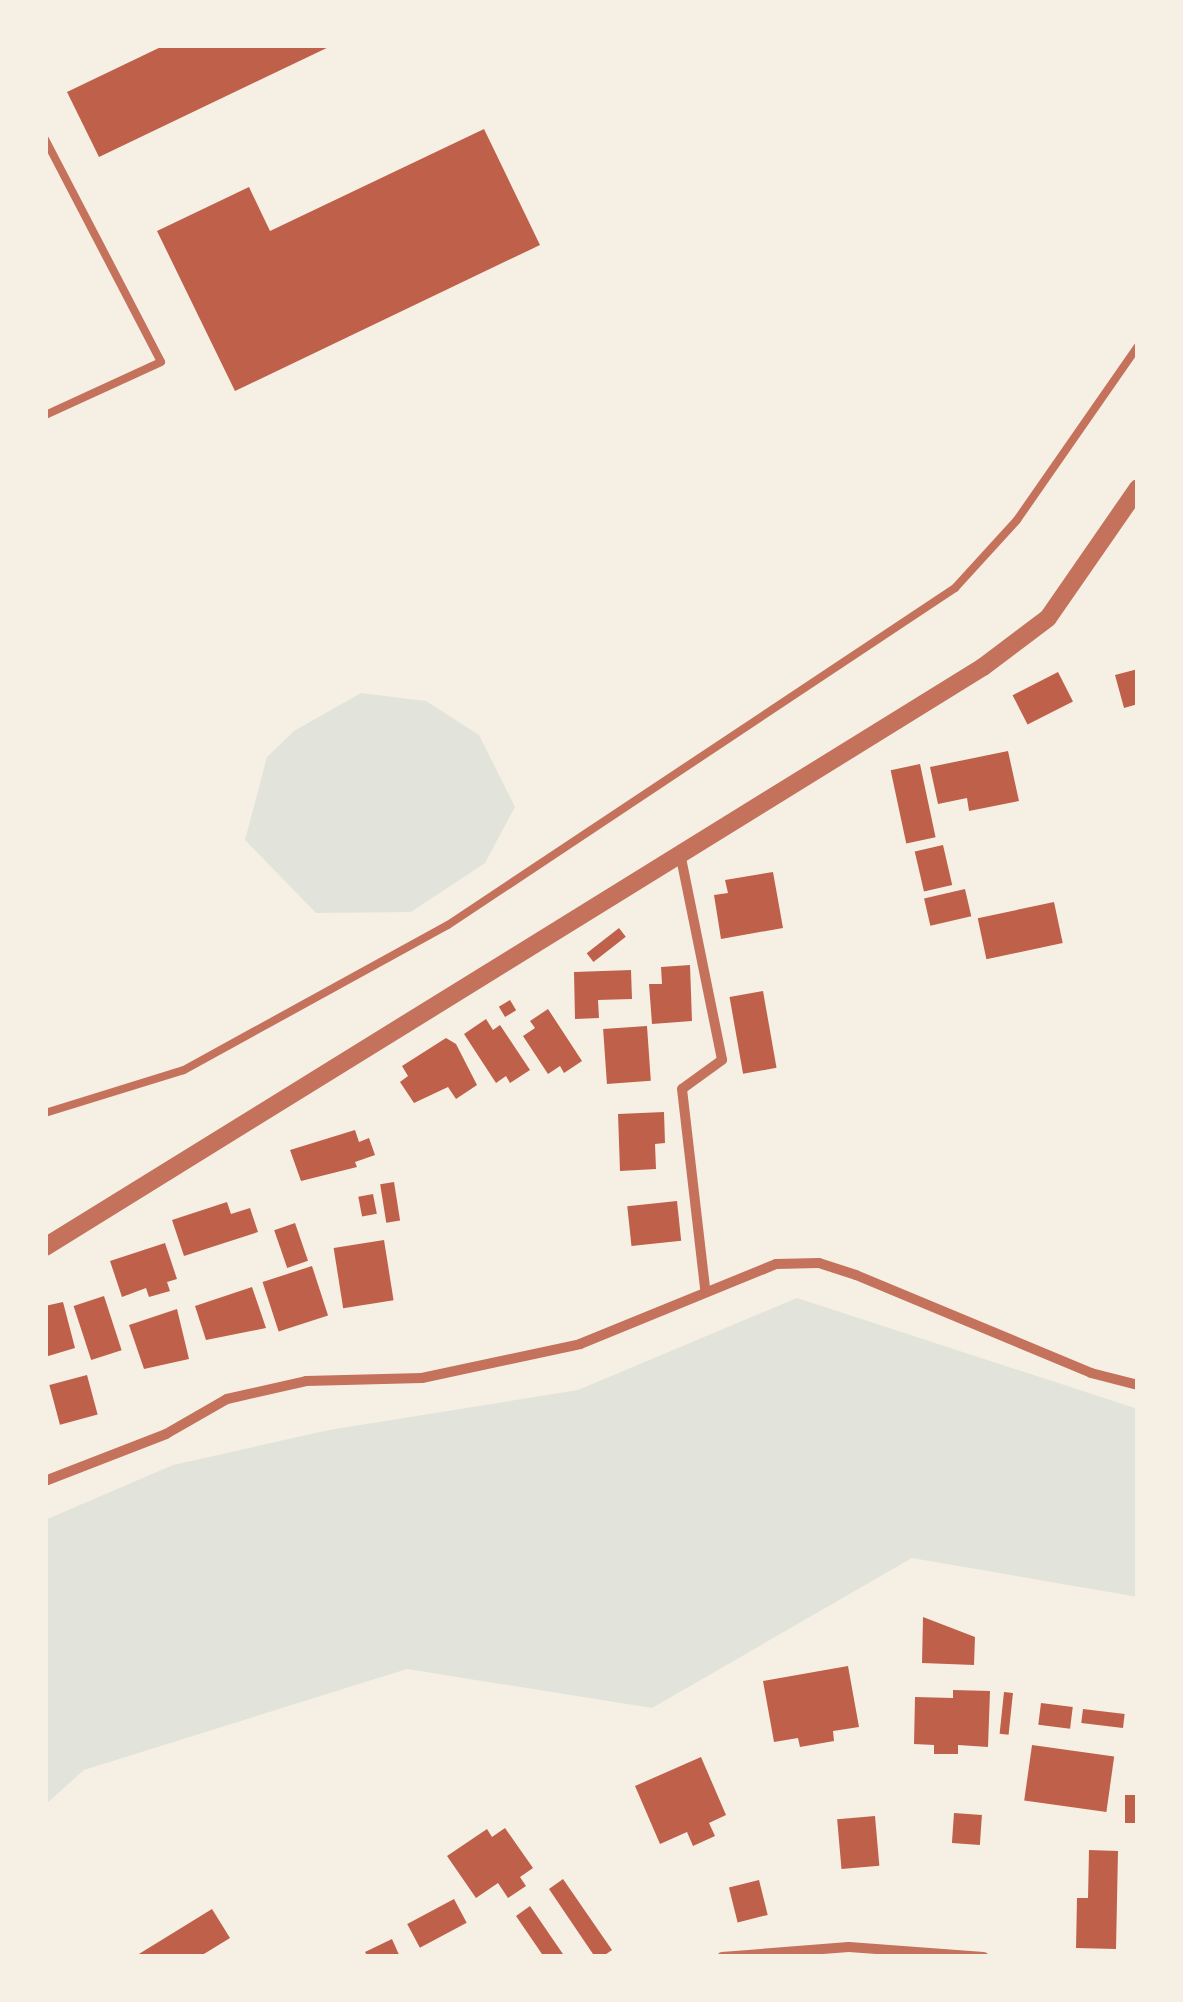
<!DOCTYPE html>
<html>
<head>
<meta charset="utf-8">
<style>
  body { margin:0 }
  #map { position:relative; width:1183px; height:2002px; overflow:hidden; background:#f6efe4; font-family:"Fira Sans",sans-serif }
  div>[style] { position:absolute }
  [style*='--x'] { left:calc(var(--x)*1px); top:calc(var(--y)*1px); width:calc(var(--w)*1px); rotate:calc(var(--a)*1deg) }
  .green>* { inset:0; background:#e2e4dc }
  .building>* { inset:0; background:#bf614a; transform-origin:0 0 }
  .service>* { height:8px; margin:-4px; padding:0 4px; transform-origin:4px; border-radius:4px; background:#c5725c }
  .minor>* { height:10px; margin:-5px; padding:0 5px; transform-origin:5px; border-radius:5px; background:#c5725c }
  .tertiary>* { height:18px; margin:-9px; padding:0 9px; transform-origin:9px; border-radius:9px; background:#c5725c }
  span { translate:-50% -50%; white-space:nowrap; text-align:center; line-height:1.15; -webkit-text-stroke:8px #f6efe4; paint-order:stroke }
  .frame { position:absolute; inset:0; border:48px solid #f6efe4; pointer-events:none }
</style>
</head>
<body>
<div id="map">
  <div class="green">
    <div style="clip-path:polygon(361px 693px,426px 701px,479px 735px,515px 807px,485px 863px,411px 912px,316px 913px,245px 840px,267px 757px,294px 731px)"></div>
    <div style="clip-path:polygon(797px 1298px,1138px 1409px,1138px 1597px,912px 1558px,652px 1708px,407px 1669px,84px 1770px,45px 1805px,45px 1520px,173px 1465px,329px 1430px,578px 1390px)"></div>
  </div>
  <div class="building">
    <div style="clip-path:polygon(165px 45px,333px 45px,99px 157px,67px 92px)"></div>
    <div style="clip-path:polygon(484px 129px,540px 245px,235px 391px,157px 231px,249px 187px,270px 231px)"></div>
    <div style="clip-path:polygon(1138px 669px,1138px 704px,1124px 708px,1115px 675px)"></div>
    <div style="left:1058px;top:672px;width:33px;height:51px;rotate:63deg"></div>
    <div style="clip-path:polygon(1008px 751px,1019px 801px,969px 811px,967px 798px,938px 804px,930px 767px)"></div>
    <div style="left:920px;top:764px;width:75px;height:30px;rotate:78deg"></div>
    <div style="left:943px;top:845px;width:41px;height:29px;rotate:77deg"></div>
    <div style="clip-path:polygon(773px 872px,783px 928px,721px 939px,714px 895px,728px 893px,725px 880px)"></div>
    <div style="left:965px;top:889px;width:28px;height:42px;rotate:77deg"></div>
    <div style="left:1054px;top:902px;width:42px;height:78px;rotate:78deg"></div>
    <div style="left:619px;top:928px;width:11px;height:41px;rotate:52deg"></div>
    <div style="clip-path:polygon(690px 965px,692px 1021px,652px 1024px,649px 984px,662px 984px,661px 967px)"></div>
    <div style="clip-path:polygon(631px 970px,632px 999px,598px 1000px,599px 1018px,575px 1019px,574px 972px)"></div>
    <div style="left:763px;top:991px;width:78px;height:34px;rotate:80deg"></div>
    <div style="left:510px;top:1000px;width:12px;height:13px;rotate:59deg"></div>
    <div style="clip-path:polygon(548px 1009px,582px 1061px,564px 1073px,560px 1066px,548px 1074px,523px 1036px,535px 1028px,530px 1021px)"></div>
    <div style="clip-path:polygon(486px 1019px,493px 1030px,500px 1025px,530px 1070px,510px 1083px,506px 1076px,496px 1083px,464px 1034px)"></div>
    <div style="left:647px;top:1026px;width:55px;height:44px;rotate:86deg"></div>
    <div style="clip-path:polygon(446px 1038px,456px 1044px,477px 1085px,456px 1099px,448px 1087px,414px 1103px,400px 1082px,408px 1076px,402px 1066px)"></div>
    <div style="clip-path:polygon(664px 1112px,665px 1143px,655px 1144px,656px 1169px,620px 1171px,618px 1114px)"></div>
    <div style="clip-path:polygon(355px 1130px,359px 1142px,369px 1138px,375px 1155px,355px 1162px,357px 1167px,301px 1181px,290px 1150px)"></div>
    <div style="left:394px;top:1182px;width:39px;height:14px;rotate:81deg"></div>
    <div style="left:373px;top:1194px;width:20px;height:15px;rotate:79deg"></div>
    <div style="left:677px;top:1201px;width:40px;height:50px;rotate:84deg"></div>
    <div style="clip-path:polygon(227px 1202px,231px 1214px,250px 1208px,258px 1232px,184px 1256px,172px 1220px)"></div>
    <div style="left:295px;top:1223px;width:40px;height:22px;rotate:71deg"></div>
    <div style="left:384px;top:1240px;width:61px;height:51px;rotate:81deg"></div>
    <div style="clip-path:polygon(165px 1243px,177px 1279px,167px 1282px,170px 1291px,149px 1297px,146px 1288px,122px 1297px,110px 1261px)"></div>
    <div style="left:312px;top:1266px;width:52px;height:52px;rotate:72deg"></div>
    <div style="clip-path:polygon(252px 1287px,266px 1328px,206px 1340px,195px 1306px)"></div>
    <div style="left:104px;top:1296px;width:57px;height:32px;rotate:72deg"></div>
    <div style="clip-path:polygon(63px 1302px,75px 1348px,45px 1357px,45px 1306px)"></div>
    <div style="clip-path:polygon(177px 1309px,189px 1359px,144px 1369px,129px 1325px)"></div>
    <div style="left:87px;top:1375px;width:41px;height:39px;rotate:75deg"></div>
    <div style="clip-path:polygon(923px 1617px,975px 1637px,974px 1665px,922px 1663px)"></div>
    <div style="clip-path:polygon(848px 1666px,859px 1727px,833px 1731px,834px 1741px,800px 1747px,798px 1738px,774px 1742px,763px 1681px)"></div>
    <div style="clip-path:polygon(953px 1690px,990px 1691px,988px 1747px,958px 1745px,958px 1754px,934px 1754px,934px 1745px,914px 1744px,915px 1697px,953px 1698px)"></div>
    <div style="left:1004px;top:1692px;width:9px;height:42px;rotate:6deg"></div>
    <div style="left:1041px;top:1703px;width:32px;height:22px;rotate:7deg"></div>
    <div style="left:1083px;top:1709px;width:42px;height:14px;rotate:7deg"></div>
    <div style="left:1032px;top:1745px;width:83px;height:56px;rotate:8deg"></div>
    <div style="clip-path:polygon(701px 1757px,726px 1815px,709px 1823px,715px 1836px,693px 1846px,687px 1832px,660px 1844px,635px 1786px)"></div>
    <div style="left:1125px;top:1795px;width:13px;height:28px"></div>
    <div style="left:954px;top:1813px;width:28px;height:30px;rotate:4deg"></div>
    <div style="left:875px;top:1816px;width:50px;height:38px;rotate:85deg"></div>
    <div style="clip-path:polygon(505px 1828px,533px 1868px,520px 1877px,526px 1886px,508px 1898px,498px 1883px,476px 1898px,447px 1856px,487px 1829px,492px 1837px)"></div>
    <div style="clip-path:polygon(1089px 1850px,1118px 1851px,1116px 1949px,1076px 1948px,1077px 1898px,1088px 1898px)"></div>
    <div style="clip-path:polygon(563px 1879px,612px 1950px,602px 1957px,595px 1957px,549px 1889px)"></div>
    <div style="left:759px;top:1880px;width:36px;height:31px;rotate:76deg"></div>
    <div style="left:454px;top:1899px;width:27px;height:53px;rotate:62deg"></div>
    <div style="clip-path:polygon(530px 1906px,565px 1957px,544px 1957px,516px 1916px)"></div>
    <div style="clip-path:polygon(212px 1909px,230px 1938px,199px 1957px,134px 1957px)"></div>
    <div style="clip-path:polygon(392px 1939px,400px 1957px,368px 1957px,365px 1952px)"></div>
  </div>
  <div class="service">
    <div style="--x:45;--y:139;--w:251;--a:62.5"></div>
    <div style="--x:161;--y:362;--w:128;--a:155.4"></div>
    <div style="--x:45;--y:1113;--w:145;--a:-17.2"></div>
    <div style="--x:184;--y:1070;--w:301;--a:-28.8"></div>
    <div style="--x:448;--y:925;--w:609;--a:-33.61"></div>
    <div style="--x:955;--y:588;--w:92;--a:-47.6"></div>
    <div style="--x:1017;--y:520;--w:212;--a:-55.2"></div>
  </div>
  <div class="minor">
    <div style="--x:680;--y:853;--w:211;--a:78.5"></div>
    <div style="--x:722;--y:1060;--w:49;--a:144.1"></div>
    <div style="--x:682;--y:1089;--w:201;--a:83.4"></div>
    <div style="--x:45;--y:1481;--w:130;--a:-21.2"></div>
    <div style="--x:166;--y:1434;--w:70;--a:-29.8"></div>
    <div style="--x:227;--y:1399;--w:81;--a:-12.8"></div>
    <div style="--x:306;--y:1381;--w:116;--a:-1.5"></div>
    <div style="--x:422;--y:1378;--w:162;--a:-12.1"></div>
    <div style="--x:580;--y:1344;--w:212;--a:-22.2"></div>
    <div style="--x:776;--y:1264;--w:43;--a:-1.3"></div>
    <div style="--x:819;--y:1263;--w:39;--a:18"></div>
    <div style="--x:856;--y:1275;--w:255;--a:22.6"></div>
    <div style="--x:1091;--y:1373;--w:49;--a:14.3"></div>
    <div style="--x:722;--y:1957;--w:127;--a:-4.5"></div>
    <div style="--x:849;--y:1947;--w:135;--a:4.2"></div>
  </div>
  <div class="tertiary">
    <div style="--x:45;--y:1247;--w:1103;--a:-31.73"></div>
    <div style="--x:983;--y:667;--w:81;--a:-37"></div>
    <div style="--x:1048;--y:618;--w:158;--a:-55.3"></div>
  </div>
  <div class="frame"></div>
</div>
</body>
</html>
